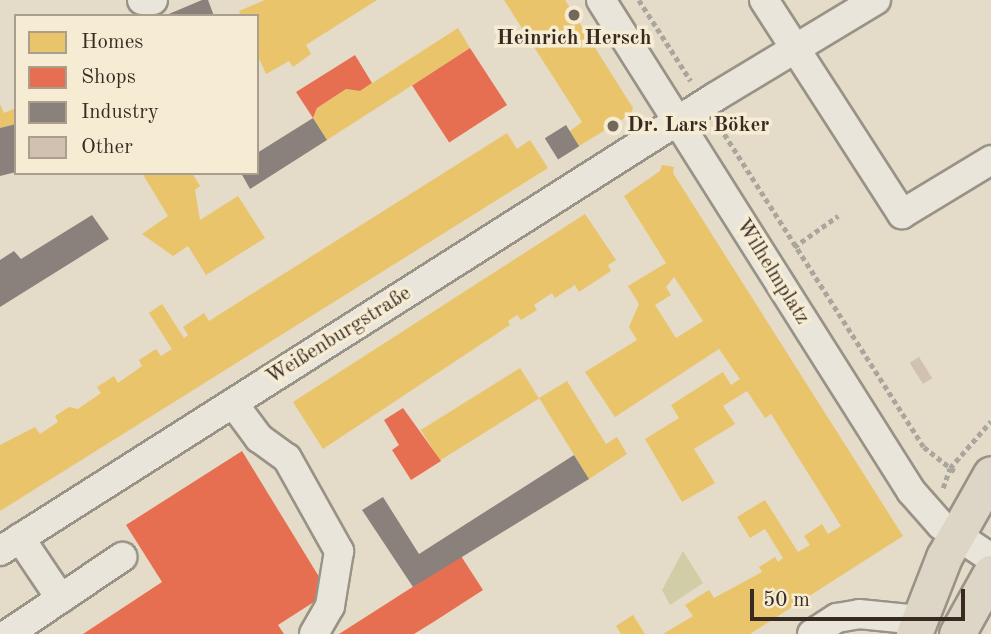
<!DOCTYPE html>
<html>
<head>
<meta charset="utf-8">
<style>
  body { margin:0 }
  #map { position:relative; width:991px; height:634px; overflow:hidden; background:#e4dcc8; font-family:"Old Standard TT",serif }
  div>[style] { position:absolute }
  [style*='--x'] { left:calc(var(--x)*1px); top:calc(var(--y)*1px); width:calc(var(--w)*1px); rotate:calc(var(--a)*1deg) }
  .green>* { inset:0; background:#d1cda6 }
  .homes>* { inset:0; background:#e9c46a; transform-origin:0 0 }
  .shops>* { inset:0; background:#e76f51; transform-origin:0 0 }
  .industry>* { inset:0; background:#8a817c; transform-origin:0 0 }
  .building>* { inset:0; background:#d1c1b1; transform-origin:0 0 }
  .path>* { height:4.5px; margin-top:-2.25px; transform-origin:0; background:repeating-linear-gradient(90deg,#aaa69e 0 5px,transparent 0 8.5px) }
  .roads { filter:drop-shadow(2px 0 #999387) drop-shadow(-2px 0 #999387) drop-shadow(0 2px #999387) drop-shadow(0 -2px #999387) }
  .minor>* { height:28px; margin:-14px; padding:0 14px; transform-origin:14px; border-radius:14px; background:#eae5db }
  .major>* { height:35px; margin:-17.5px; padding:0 17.5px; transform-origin:17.5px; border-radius:17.5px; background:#ddd5c5 }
  .dots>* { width:19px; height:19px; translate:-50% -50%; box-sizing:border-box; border:4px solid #f6ecd3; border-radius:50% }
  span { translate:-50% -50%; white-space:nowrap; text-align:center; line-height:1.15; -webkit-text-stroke:7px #f6ecd3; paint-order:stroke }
  .poi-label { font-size:21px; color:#372a21; font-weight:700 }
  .left { translate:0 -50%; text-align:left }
  .street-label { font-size:21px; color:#372a21 }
  .legend { position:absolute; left:14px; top:14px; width:245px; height:161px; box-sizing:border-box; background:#f6ecd3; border:2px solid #aa9e8c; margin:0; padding:9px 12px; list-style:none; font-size:21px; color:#372a21 }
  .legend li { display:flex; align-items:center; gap:14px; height:35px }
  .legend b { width:35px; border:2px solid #aa9e8c }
  .scale { position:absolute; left:750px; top:589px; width:215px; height:32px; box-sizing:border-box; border:4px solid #372a21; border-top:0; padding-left:9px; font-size:21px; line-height:24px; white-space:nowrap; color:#372a21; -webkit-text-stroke:5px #f6ecd3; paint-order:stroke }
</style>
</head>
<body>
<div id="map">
  <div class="green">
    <div style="clip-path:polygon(683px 551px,703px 583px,670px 605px,662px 590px)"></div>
  </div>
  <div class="homes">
    <div style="clip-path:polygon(265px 0,377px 0,306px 45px,311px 54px,293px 67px,289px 61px,266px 74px,257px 54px,257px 16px,241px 16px,239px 11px)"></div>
    <div style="clip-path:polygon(504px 0,565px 0,633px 108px,631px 114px,579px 146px,570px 131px,582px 122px)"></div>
    <div style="clip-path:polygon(458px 28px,470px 48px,327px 140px,313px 118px,317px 108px,346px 89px,360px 91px)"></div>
    <div style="clip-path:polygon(0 104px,4px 113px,16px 108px,16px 124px,0 128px)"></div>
    <div style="clip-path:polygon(507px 133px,517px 149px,530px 140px,548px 168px,0 511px,0 445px,35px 427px,40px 434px,58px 422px,55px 416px,69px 407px,78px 409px,101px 393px,97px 387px,114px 376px,118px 383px,142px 366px,139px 360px,156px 349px,161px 356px,172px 349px,149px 313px,162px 304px,184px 338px,188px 335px,183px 327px,204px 313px,209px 321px)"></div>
    <div style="clip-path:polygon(evenodd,662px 165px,674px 167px,673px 173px,903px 536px,750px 634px,663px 634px,693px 616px,685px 605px,709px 590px,714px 598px,762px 572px,759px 567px,775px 557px,778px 562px,783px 558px,765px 529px,750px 538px,737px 517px,765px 500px,798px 552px,810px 545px,804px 536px,822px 524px,828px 534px,841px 526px,771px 414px,765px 418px,747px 391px,723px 406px,735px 424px,694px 449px,715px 483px,682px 502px,645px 439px,679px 418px,671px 405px,723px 372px,731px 385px,740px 379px,719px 349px,615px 417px,585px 372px,637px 340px,629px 327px,639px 304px,628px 286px,666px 263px,624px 196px,660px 171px,662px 165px,674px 277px,703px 321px,676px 338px,655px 305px,671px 295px,666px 287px,674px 277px)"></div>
    <div style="clip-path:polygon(142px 173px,192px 173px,200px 186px,195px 190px,200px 220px,238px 196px,265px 238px,206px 275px,188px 246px,173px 256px,142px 234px,168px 216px)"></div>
    <div style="clip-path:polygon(585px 214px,616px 260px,608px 265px,611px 271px,579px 292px,575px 285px,555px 298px,552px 293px,534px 305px,537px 310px,521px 320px,517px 315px,508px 321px,510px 325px,323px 449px,293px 402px)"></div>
    <div style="left:520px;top:368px;width:36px;height:117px;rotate:58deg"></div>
    <div style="clip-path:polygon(567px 381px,606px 444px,617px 437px,627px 454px,589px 479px,539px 398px)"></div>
    <div style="clip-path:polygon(633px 615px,645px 634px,621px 634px,616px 626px)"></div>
  </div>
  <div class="shops">
    <div style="left:470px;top:48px;width:68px;height:69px;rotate:57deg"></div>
    <div style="clip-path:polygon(355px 55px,372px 83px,360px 91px,346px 89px,317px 108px,313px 118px,296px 92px)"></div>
    <div style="clip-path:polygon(403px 408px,441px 461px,411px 480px,392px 450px,399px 445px,384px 420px)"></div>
    <div style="clip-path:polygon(242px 451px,321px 580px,317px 600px,278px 625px,284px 634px,83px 634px,162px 582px,126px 525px)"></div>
    <div style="clip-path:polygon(461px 556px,483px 590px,435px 621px,414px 634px,339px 634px)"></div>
  </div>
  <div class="industry">
    <div style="clip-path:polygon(202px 0,208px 0,214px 16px,164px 16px)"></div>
    <div style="clip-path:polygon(313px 118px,327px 140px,250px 189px,241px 173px,257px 173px,257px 153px)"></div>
    <div style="clip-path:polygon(16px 124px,16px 172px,0 176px,0 128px)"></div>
    <div style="left:566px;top:125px;width:25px;height:25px;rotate:58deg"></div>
    <div style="clip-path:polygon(92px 215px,109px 239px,0 307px,0 260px,14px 251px,21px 259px)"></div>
    <div style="clip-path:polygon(574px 455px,589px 479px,413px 587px,362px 510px,383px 497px,419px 554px)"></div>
  </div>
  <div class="building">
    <div style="left:919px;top:357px;width:25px;height:11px;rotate:58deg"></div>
  </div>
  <div class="path">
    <div style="--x:639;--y:0;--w:96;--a:57.3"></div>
    <div style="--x:720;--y:127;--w:379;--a:57.5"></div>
    <div style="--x:924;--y:447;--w:42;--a:38.2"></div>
    <div style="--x:794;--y:247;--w:54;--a:-35.2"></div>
    <div style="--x:943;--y:488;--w:21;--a:-71"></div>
    <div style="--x:950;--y:468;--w:62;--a:-48.9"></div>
  </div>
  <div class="roads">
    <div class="minor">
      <div style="--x:142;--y:0;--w:11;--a:0"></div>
      <div style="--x:601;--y:0;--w:581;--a:57.73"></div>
      <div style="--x:911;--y:491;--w:45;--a:48.6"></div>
      <div style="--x:941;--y:525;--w:60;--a:33.4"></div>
      <div style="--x:764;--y:0;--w:255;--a:57.2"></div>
      <div style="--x:902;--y:214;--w:104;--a:-31.2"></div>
      <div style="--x:233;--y:403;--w:44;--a:53.4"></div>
      <div style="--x:259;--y:438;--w:34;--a:36"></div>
      <div style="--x:287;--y:458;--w:107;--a:60.8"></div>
      <div style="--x:339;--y:551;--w:56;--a:99.3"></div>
      <div style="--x:330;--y:606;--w:32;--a:120"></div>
      <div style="--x:20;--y:538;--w:73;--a:56.1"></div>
      <div style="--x:0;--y:551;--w:847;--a:-32.41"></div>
      <div style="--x:715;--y:97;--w:188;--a:-31.1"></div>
      <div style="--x:8;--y:634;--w:138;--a:-34"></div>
      <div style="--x:812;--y:634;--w:30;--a:-33"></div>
      <div style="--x:837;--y:618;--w:22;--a:-10"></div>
      <div style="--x:859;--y:614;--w:60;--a:5.7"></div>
    </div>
    <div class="major">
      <div style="--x:914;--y:634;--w:83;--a:-68.7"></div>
      <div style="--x:944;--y:557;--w:95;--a:-60.5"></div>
      <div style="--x:957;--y:634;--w:70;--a:-60.9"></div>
    </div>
  </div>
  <div class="dots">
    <div style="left:574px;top:15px;background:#74685b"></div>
    <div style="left:613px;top:126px;background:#74685b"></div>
  </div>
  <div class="poi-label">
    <span style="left:574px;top:39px">Heinrich Hersch</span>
    <span class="left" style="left:627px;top:126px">Dr. Lars Böker</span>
  </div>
  <div class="street-label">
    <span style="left:772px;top:272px;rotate:58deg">Wilhelmplatz</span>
    <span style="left:339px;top:336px;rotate:-32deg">Weißenburgstraße</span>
  </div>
  <ul class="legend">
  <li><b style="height:19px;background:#e9c46a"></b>Homes</li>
  <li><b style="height:19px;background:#e76f51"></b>Shops</li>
  <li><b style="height:19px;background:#8a817c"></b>Industry</li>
  <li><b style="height:19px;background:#d1c1b1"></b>Other</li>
  </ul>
  <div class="scale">50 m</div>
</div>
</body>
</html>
